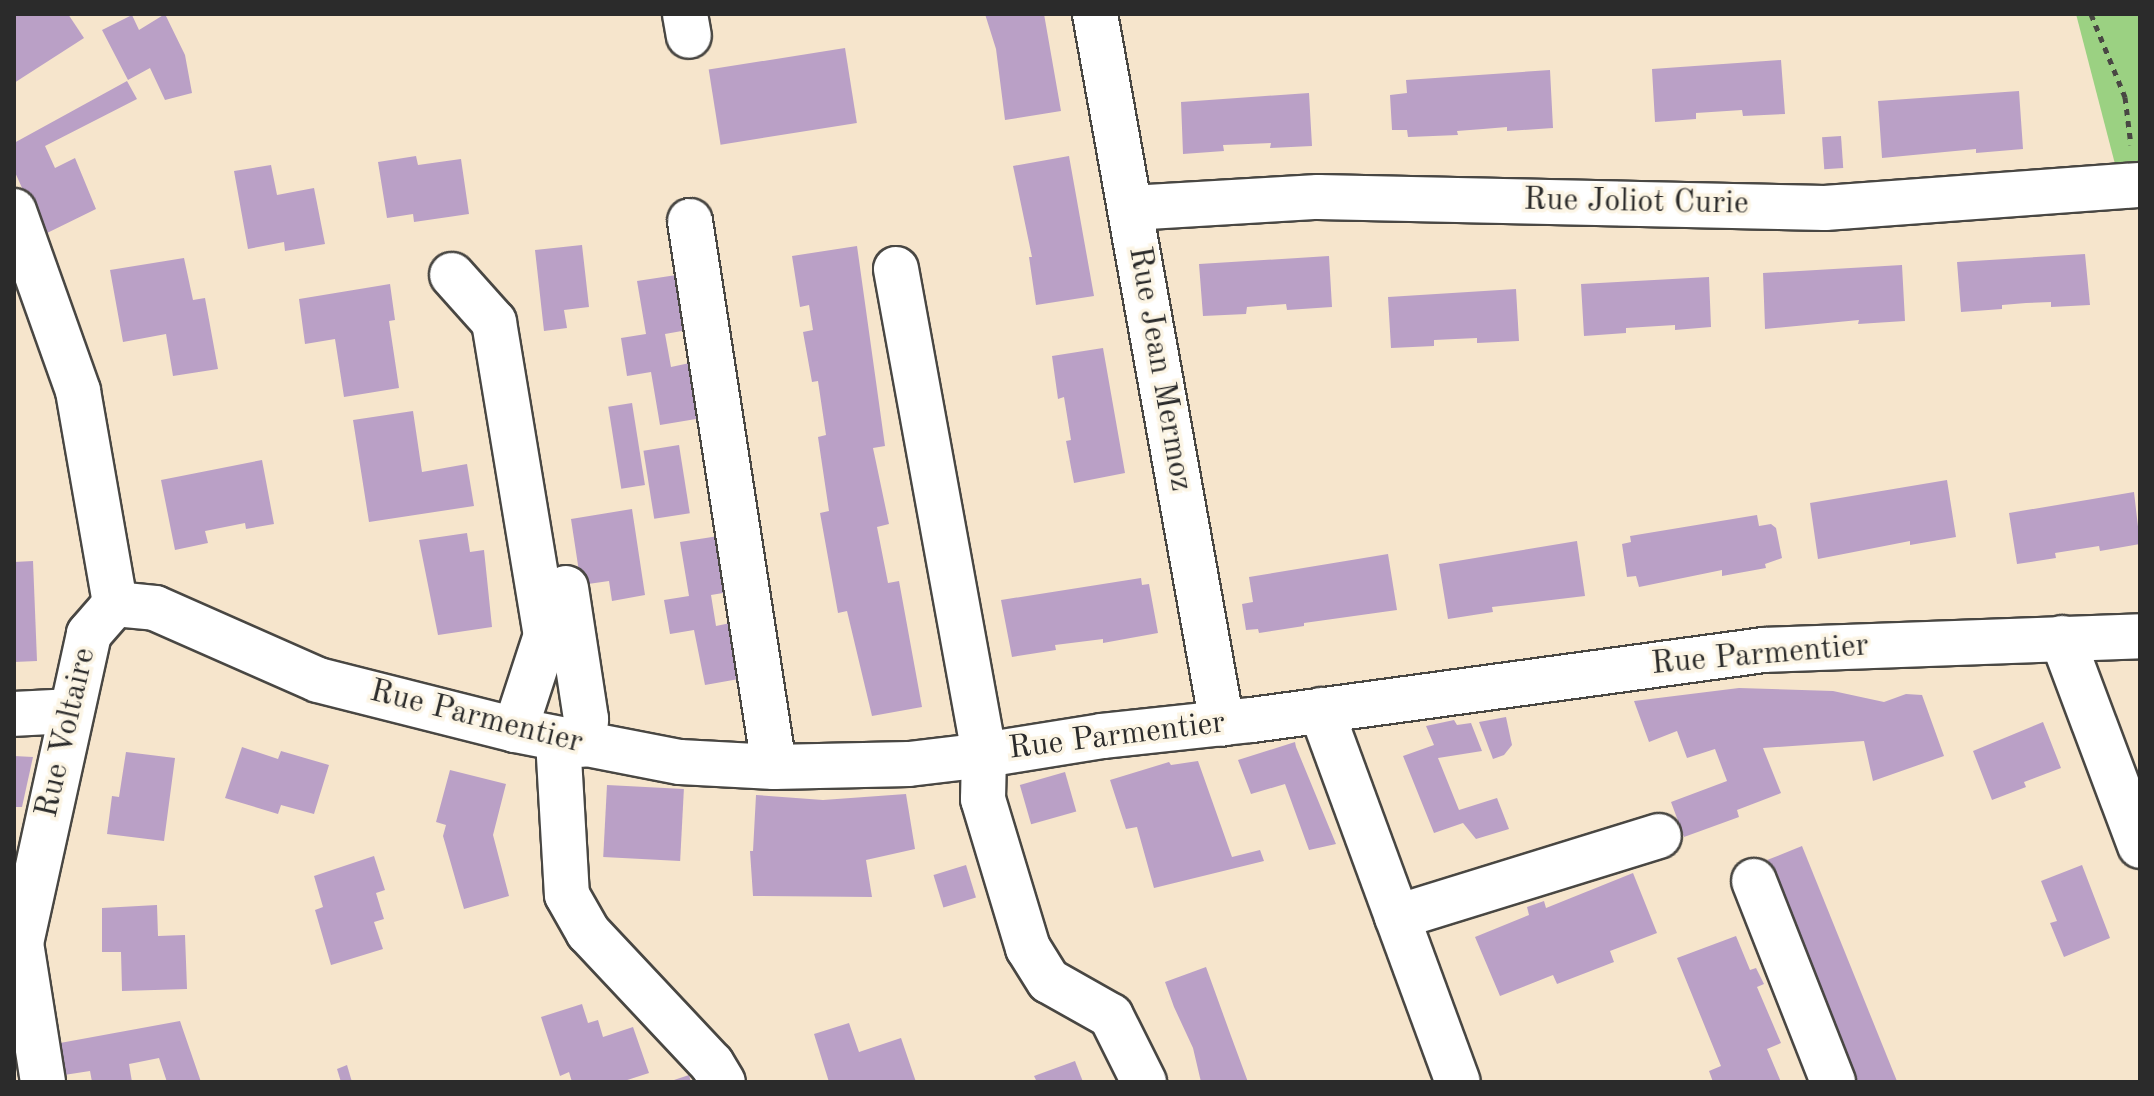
<!DOCTYPE html>
<html>
<head>
<meta charset="utf-8">
<style>
  body { margin:0 }
  #map { position:relative; width:2154px; height:1096px; overflow:hidden; background:#f6e5cc; font-family:"Old Standard TT",serif }
  div>[style] { position:absolute }
  [style*='--x'] { left:calc(var(--x)*1px); top:calc(var(--y)*1px); width:calc(var(--w)*1px); rotate:calc(var(--a)*1deg) }
  .green>* { inset:0; background:#9bd182 }
  .building>* { inset:0; background:#baa0c6; transform-origin:0 0 }
  .path>* { height:5px; margin-top:-2.5px; transform-origin:0; background:repeating-linear-gradient(90deg,#494743 0 6px,transparent 0 12px) }
  .roads { filter:drop-shadow(2px 0 #494743) drop-shadow(-2px 0 #494743) drop-shadow(0 2px #494743) drop-shadow(0 -2px #494743) }
  .minor>* { height:44px; margin:-22px; padding:0 22px; transform-origin:22px; border-radius:22px; background:#fff }
  span { translate:-50% -50%; white-space:nowrap; text-align:center; line-height:1.15; -webkit-text-stroke:7px #fcf5e5; paint-order:stroke }
  .street-label { font-size:32px; color:#2b2b2b }
  .frame { position:absolute; inset:0; border:16px solid #2b2b2b; pointer-events:none }
</style>
</head>
<body>
<div id="map">
  <div class="green">
    <div style="clip-path:polygon(2076px 14px,2140px 14px,2140px 162px,2115px 164px)"></div>
  </div>
  <div class="building">
    <div style="clip-path:polygon(14px 14px,68px 14px,84px 38px,14px 83px)"></div>
    <div style="clip-path:polygon(165px 14px,185px 55px,192px 93px,165px 100px,150px 68px,128px 80px,102px 30px,132px 15px,139px 30px)"></div>
    <div style="clip-path:polygon(985px 14px,1044px 14px,1061px 111px,1005px 120px,996px 49px)"></div>
    <div style="left:845px;top:48px;width:76px;height:138px;rotate:81deg"></div>
    <div style="clip-path:polygon(1781px 60px,1785px 114px,1743px 116px,1742px 110px,1696px 113px,1696px 119px,1655px 122px,1652px 69px)"></div>
    <div style="clip-path:polygon(1550px 70px,1553px 128px,1507px 131px,1507px 127px,1483px 129px,1457px 131px,1458px 135px,1408px 137px,1407px 130px,1392px 130px,1390px 95px,1407px 93px,1406px 80px)"></div>
    <div style="clip-path:polygon(127px 81px,137px 99px,45px 146px,55px 168px,75px 158px,96px 209px,43px 235px,14px 170px,14px 143px)"></div>
    <div style="clip-path:polygon(2019px 91px,2023px 149px,1976px 153px,1976px 149px,1882px 158px,1878px 101px)"></div>
    <div style="clip-path:polygon(1309px 93px,1312px 146px,1270px 148px,1271px 143px,1248px 144px,1223px 145px,1224px 151px,1183px 154px,1181px 102px)"></div>
    <div style="left:1841px;top:136px;width:32px;height:19px;rotate:86deg"></div>
    <div style="clip-path:polygon(416px 156px,418px 165px,461px 159px,469px 214px,414px 222px,413px 214px,387px 218px,378px 162px)"></div>
    <div style="clip-path:polygon(1069px 156px,1094px 296px,1036px 305px,1029px 257px,1032px 257px,1013px 166px)"></div>
    <div style="clip-path:polygon(271px 165px,277px 195px,314px 188px,325px 244px,285px 251px,284px 242px,248px 249px,234px 171px)"></div>
    <div style="clip-path:polygon(582px 245px,589px 307px,564px 310px,567px 328px,544px 331px,535px 250px)"></div>
    <div style="clip-path:polygon(857px 246px,885px 446px,873px 448px,889px 524px,877px 527px,888px 583px,899px 581px,922px 707px,872px 716px,847px 611px,838px 613px,820px 513px,829px 511px,818px 437px,826px 435px,818px 381px,812px 382px,803px 332px,813px 330px,809px 305px,800px 307px,792px 256px)"></div>
    <div style="clip-path:polygon(2085px 254px,2090px 305px,2051px 307px,2051px 302px,2026px 303px,2002px 305px,2002px 309px,1961px 312px,1957px 262px)"></div>
    <div style="clip-path:polygon(1329px 256px,1332px 307px,1287px 310px,1286px 304px,1247px 307px,1246px 314px,1203px 316px,1199px 264px)"></div>
    <div style="clip-path:polygon(184px 258px,193px 300px,205px 298px,218px 369px,173px 376px,166px 334px,123px 342px,110px 270px)"></div>
    <div style="clip-path:polygon(1902px 265px,1905px 321px,1858px 324px,1859px 320px,1765px 329px,1763px 273px)"></div>
    <div style="clip-path:polygon(683px 274px,693px 329px,665px 334px,671px 367px,699px 361px,708px 417px,660px 425px,651px 372px,627px 376px,621px 338px,646px 334px,637px 281px)"></div>
    <div style="clip-path:polygon(1709px 277px,1711px 327px,1675px 330px,1675px 325px,1626px 328px,1626px 333px,1584px 336px,1581px 284px)"></div>
    <div style="clip-path:polygon(390px 284px,395px 320px,389px 321px,399px 388px,344px 397px,335px 339px,305px 344px,299px 299px)"></div>
    <div style="clip-path:polygon(1516px 289px,1519px 341px,1477px 343px,1477px 338px,1434px 340px,1434px 346px,1391px 348px,1388px 297px)"></div>
    <div style="clip-path:polygon(1103px 348px,1125px 473px,1074px 483px,1066px 441px,1071px 440px,1064px 397px,1058px 399px,1052px 356px)"></div>
    <div style="left:632px;top:403px;width:83px;height:24px;rotate:81deg"></div>
    <div style="clip-path:polygon(413px 411px,422px 472px,467px 464px,474px 506px,369px 522px,353px 420px)"></div>
    <div style="left:679px;top:445px;width:69px;height:36px;rotate:81deg"></div>
    <div style="clip-path:polygon(262px 460px,274px 524px,246px 529px,245px 523px,205px 531px,208px 543px,175px 550px,161px 480px)"></div>
    <div style="clip-path:polygon(1947px 480px,1956px 537px,1910px 545px,1910px 541px,1818px 559px,1810px 503px)"></div>
    <div style="clip-path:polygon(2134px 492px,2140px 544px,2100px 551px,2099px 546px,2080px 549px,2055px 553px,2056px 558px,2017px 564px,2009px 513px)"></div>
    <div style="clip-path:polygon(632px 509px,645px 595px,612px 601px,609px 581px,581px 585px,571px 519px)"></div>
    <div style="clip-path:polygon(1757px 515px,1759px 526px,1771px 524px,1776px 528px,1782px 558px,1765px 564px,1766px 568px,1722px 576px,1722px 570px,1639px 587px,1636px 576px,1627px 577px,1622px 544px,1631px 542px,1630px 536px)"></div>
    <div style="clip-path:polygon(467px 533px,470px 552px,484px 550px,492px 627px,438px 635px,419px 540px)"></div>
    <div style="clip-path:polygon(725px 535px,735px 591px,711px 595px,716px 626px,740px 621px,750px 677px,705px 685px,694px 630px,670px 634px,664px 600px,689px 596px,680px 542px)"></div>
    <div style="clip-path:polygon(1577px 541px,1585px 596px,1492px 607px,1493px 612px,1448px 619px,1439px 564px)"></div>
    <div style="clip-path:polygon(1388px 554px,1397px 610px,1304px 623px,1304px 626px,1259px 633px,1258px 629px,1246px 630px,1242px 604px,1253px 602px,1249px 577px)"></div>
    <div style="clip-path:polygon(33px 561px,37px 661px,14px 662px,14px 562px)"></div>
    <div style="clip-path:polygon(1141px 578px,1142px 585px,1149px 584px,1158px 633px,1103px 643px,1103px 639px,1055px 645px,1056px 650px,1012px 657px,1001px 600px)"></div>
    <div style="clip-path:polygon(1739px 688px,1833px 691px,1884px 702px,1906px 694px,1922px 695px,1944px 756px,1873px 781px,1864px 741px,1763px 748px,1781px 793px,1737px 810px,1739px 817px,1684px 837px,1671px 802px,1727px 781px,1715px 749px,1687px 758px,1677px 731px,1649px 742px,1634px 701px)"></div>
    <div style="clip-path:polygon(1506px 717px,1512px 745px,1504px 755px,1493px 759px,1479px 722px)"></div>
    <div style="clip-path:polygon(1454px 720px,1457px 725px,1471px 723px,1482px 751px,1438px 758px,1459px 810px,1497px 798px,1509px 829px,1476px 839px,1463px 823px,1434px 833px,1403px 756px,1434px 745px,1426px 726px)"></div>
    <div style="clip-path:polygon(2043px 722px,2061px 768px,2024px 782px,2026px 787px,1992px 800px,1973px 751px)"></div>
    <div style="clip-path:polygon(1295px 742px,1296px 747px,1336px 844px,1309px 850px,1285px 784px,1251px 794px,1238px 760px)"></div>
    <div style="clip-path:polygon(242px 747px,278px 759px,281px 751px,329px 765px,314px 814px,281px 805px,278px 814px,225px 798px)"></div>
    <div style="clip-path:polygon(126px 752px,175px 758px,164px 841px,107px 834px,112px 796px,119px 797px)"></div>
    <div style="clip-path:polygon(14px 756px,33px 757px,22px 807px,14px 807px)"></div>
    <div style="clip-path:polygon(1198px 761px,1232px 857px,1260px 850px,1264px 861px,1154px 888px,1137px 827px,1126px 829px,1110px 780px,1169px 762px,1171px 765px)"></div>
    <div style="clip-path:polygon(450px 770px,506px 784px,493px 835px,509px 896px,464px 909px,443px 836px,446px 825px,436px 822px)"></div>
    <div style="left:1065px;top:772px;width:41px;height:47px;rotate:74deg"></div>
    <div style="left:607px;top:785px;width:77px;height:72px;rotate:3deg"></div>
    <div style="clip-path:polygon(906px 794px,915px 849px,866px 860px,872px 897px,753px 896px,750px 851px,753px 851px,756px 795px,823px 800px)"></div>
    <div style="left:1802px;top:846px;width:254px;height:37px;rotate:68deg"></div>
    <div style="clip-path:polygon(374px 856px,385px 890px,376px 893px,384px 919px,374px 922px,383px 949px,331px 965px,315px 910px,323px 907px,314px 876px)"></div>
    <div style="left:966px;top:865px;width:34px;height:34px;rotate:73deg"></div>
    <div style="clip-path:polygon(2082px 865px,2110px 938px,2064px 957px,2050px 923px,2057px 921px,2041px 881px)"></div>
    <div style="clip-path:polygon(1633px 873px,1657px 933px,1610px 951px,1614px 962px,1557px 984px,1553px 975px,1500px 996px,1475px 937px,1529px 915px,1527px 907px,1544px 901px,1546px 908px)"></div>
    <div style="clip-path:polygon(157px 905px,158px 936px,185px 935px,187px 989px,122px 991px,121px 952px,102px 952px,102px 908px)"></div>
    <div style="clip-path:polygon(1736px 936px,1750px 970px,1756px 968px,1764px 984px,1757px 987px,1781px 1043px,1767px 1049px,1781px 1082px,1713px 1082px,1709px 1071px,1721px 1066px,1677px 958px)"></div>
    <div style="clip-path:polygon(1206px 967px,1231px 1036px,1248px 1082px,1201px 1082px,1193px 1048px,1174px 1007px,1165px 982px)"></div>
    <div style="clip-path:polygon(582px 1004px,588px 1023px,598px 1020px,603px 1037px,633px 1027px,649px 1073px,621px 1082px,572px 1082px,569px 1072px,560px 1076px,541px 1017px)"></div>
    <div style="clip-path:polygon(180px 1021px,201px 1082px,167px 1082px,159px 1058px,129px 1064px,132px 1082px,92px 1082px,90px 1071px,64px 1075px,60px 1043px)"></div>
    <div style="clip-path:polygon(849px 1023px,859px 1052px,901px 1038px,916px 1082px,829px 1082px,814px 1034px)"></div>
    <div style="clip-path:polygon(1075px 1061px,1083px 1082px,1037px 1082px,1034px 1076px)"></div>
    <div style="clip-path:polygon(347px 1065px,352px 1082px,341px 1082px,337px 1069px)"></div>
    <div style="clip-path:polygon(689px 1075px,691px 1082px,671px 1082px,671px 1081px)"></div>
  </div>
  <div class="path">
    <div style="--x:2091;--y:14;--w:90;--a:67.7"></div>
    <div style="--x:2125;--y:97;--w:48;--a:82.9"></div>
  </div>
  <div class="roads">
    <div class="minor">
      <div style="--x:685;--y:14;--w:22;--a:80"></div>
      <div style="--x:1095;--y:14;--w:721;--a:79.86"></div>
      <div style="--x:1131;--y:208;--w:187;--a:-3.4"></div>
      <div style="--x:1318;--y:197;--w:507;--a:1.24"></div>
      <div style="--x:1825;--y:208;--w:316;--a:-4.2"></div>
      <div style="--x:14;--y:211;--w:191;--a:70.4"></div>
      <div style="--x:78;--y:391;--w:216;--a:80.1"></div>
      <div style="--x:115;--y:604;--w:40;--a:131"></div>
      <div style="--x:89;--y:634;--w:316;--a:102.4"></div>
      <div style="--x:21;--y:943;--w:141;--a:81"></div>
      <div style="--x:690;--y:221;--w:552;--a:81.25"></div>
      <div style="--x:896;--y:269;--w:494;--a:79.7"></div>
      <div style="--x:984;--y:755;--w:44;--a:91.3"></div>
      <div style="--x:983;--y:799;--w:156;--a:73.2"></div>
      <div style="--x:1028;--y:948;--w:39;--a:58"></div>
      <div style="--x:1049;--y:981;--w:71;--a:29.4"></div>
      <div style="--x:1111;--y:1016;--w:74;--a:63.4"></div>
      <div style="--x:452;--y:275;--w:63;--a:48.2"></div>
      <div style="--x:494;--y:322;--w:317;--a:80.6"></div>
      <div style="--x:546;--y:635;--w:100;--a:108.1"></div>
      <div style="--x:566;--y:588;--w:133;--a:81.3"></div>
      <div style="--x:586;--y:719;--w:26;--a:97"></div>
      <div style="--x:115;--y:604;--w:40;--a:5.7"></div>
      <div style="--x:155;--y:608;--w:178;--a:23.8"></div>
      <div style="--x:318;--y:680;--w:203;--a:14.2"></div>
      <div style="--x:515;--y:730;--w:168;--a:11"></div>
      <div style="--x:680;--y:762;--w:94;--a:3"></div>
      <div style="--x:774;--y:767;--w:135;--a:-1.3"></div>
      <div style="--x:909;--y:764;--w:76;--a:-6.8"></div>
      <div style="--x:984;--y:755;--w:120;--a:-9.1"></div>
      <div style="--x:1102;--y:736;--w:151;--a:-6.1"></div>
      <div style="--x:1252;--y:720;--w:517;--a:-7.79"></div>
      <div style="--x:1764;--y:650;--w:376;--a:-2.1"></div>
      <div style="--x:2062;--y:638;--w:222;--a:69.4"></div>
      <div style="--x:1321;--y:710;--w:396;--a:69.8"></div>
      <div style="--x:14;--y:714;--w:57;--a:-3"></div>
      <div style="--x:558;--y:740;--w:155;--a:86.7"></div>
      <div style="--x:567;--y:895;--w:43;--a:60.4"></div>
      <div style="--x:588;--y:932;--w:181;--a:46.8"></div>
      <div style="--x:712;--y:1064;--w:21;--a:59"></div>
      <div style="--x:1754;--y:881;--w:216;--a:68.5"></div>
      <div style="--x:1397;--y:917;--w:274;--a:-17.2"></div>
    </div>
  </div>
  <div class="street-label">
    <span style="left:1636px;top:203px;rotate:1deg">Rue Joliot Curie</span>
    <span style="left:1159px;top:369px;rotate:80deg">Rue Jean Mermoz</span>
    <span style="left:1760px;top:656px;rotate:-5deg">Rue Parmentier</span>
    <span style="left:476px;top:718px;rotate:14deg">Rue Parmentier</span>
    <span style="left:67px;top:733px;rotate:-77deg">Rue Voltaire</span>
    <span style="left:1117px;top:737px;rotate:-7deg">Rue Parmentier</span>
  </div>
  <div class="frame"></div>
</div>
</body>
</html>
